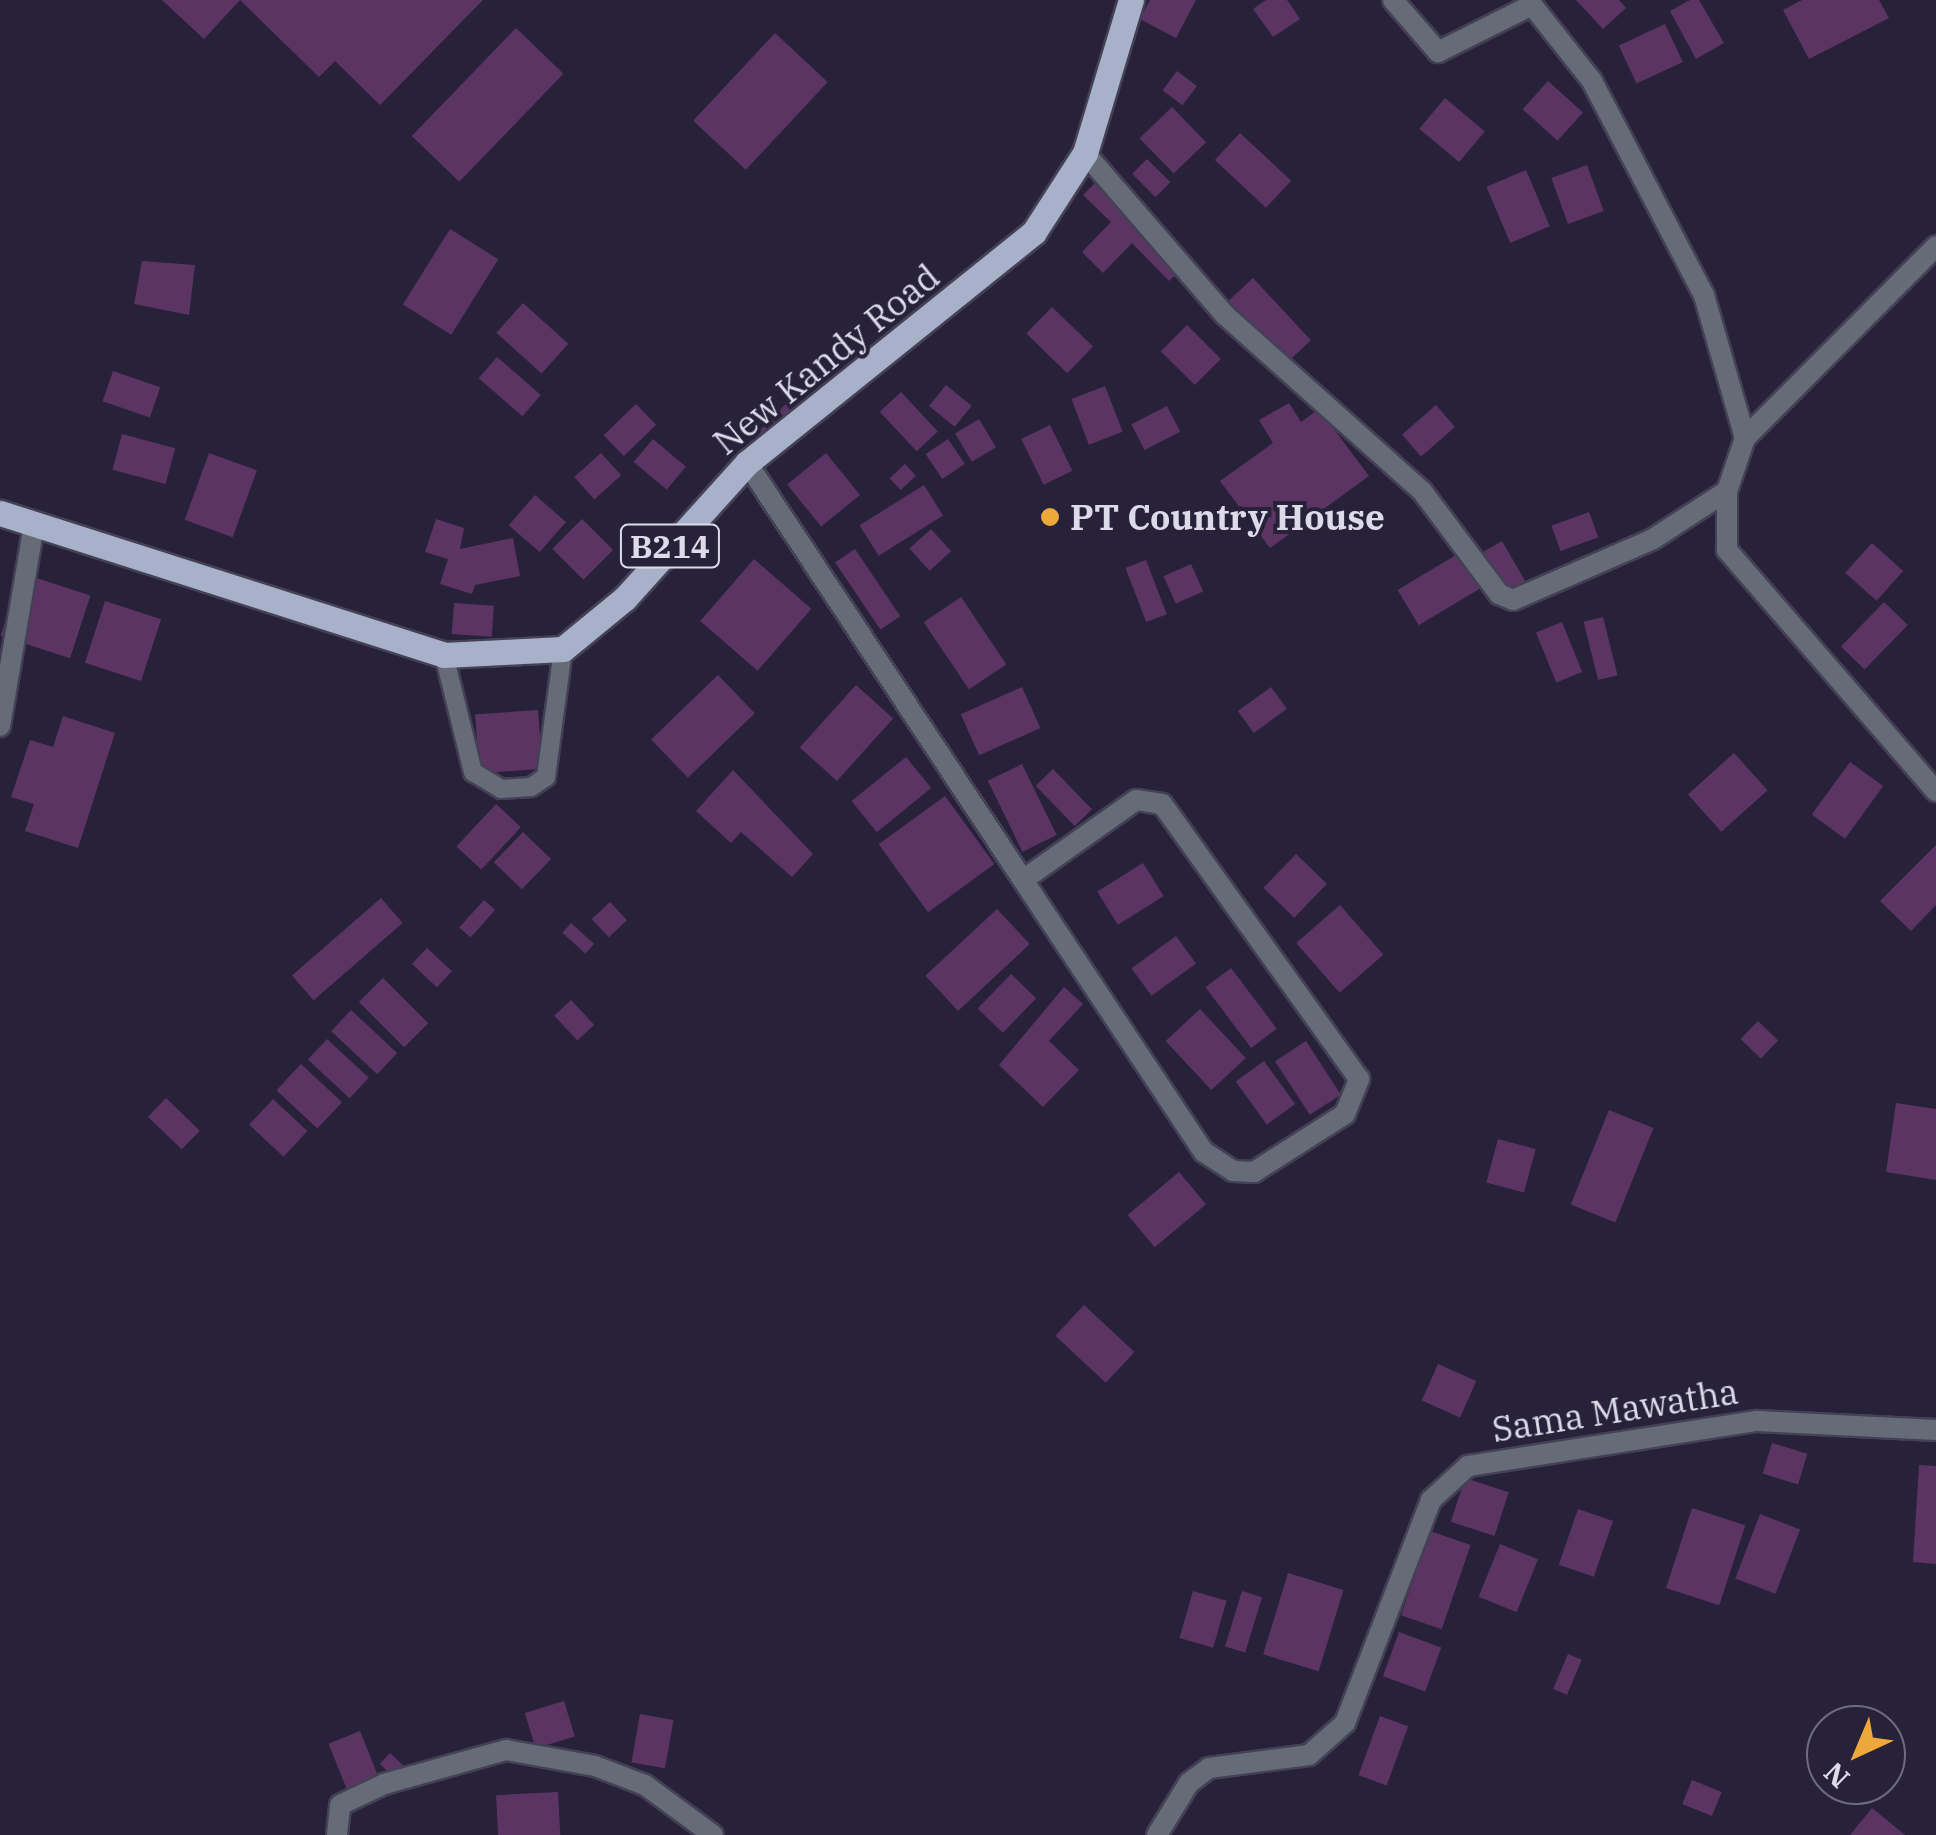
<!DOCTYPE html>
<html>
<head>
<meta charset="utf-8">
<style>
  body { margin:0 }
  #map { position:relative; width:1936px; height:1835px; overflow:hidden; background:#272239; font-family:"IBM Plex Serif",serif }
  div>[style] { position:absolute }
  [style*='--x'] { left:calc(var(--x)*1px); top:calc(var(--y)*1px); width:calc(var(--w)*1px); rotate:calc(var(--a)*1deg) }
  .building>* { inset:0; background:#5c3464; transform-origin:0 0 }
  .roads { filter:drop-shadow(2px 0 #444055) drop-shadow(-2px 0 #444055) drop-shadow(0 2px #444055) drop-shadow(0 -2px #444055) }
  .service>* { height:18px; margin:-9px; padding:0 9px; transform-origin:9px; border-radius:9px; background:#666c77 }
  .minor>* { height:20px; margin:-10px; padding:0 10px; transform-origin:10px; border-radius:10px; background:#666c77 }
  .primary>* { height:25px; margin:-12.5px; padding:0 12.5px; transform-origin:12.5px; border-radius:12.5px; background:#a7b2ca }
  .dots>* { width:28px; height:28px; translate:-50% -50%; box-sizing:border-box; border:5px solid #272239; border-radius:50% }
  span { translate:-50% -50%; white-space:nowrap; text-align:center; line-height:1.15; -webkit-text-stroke:8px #272239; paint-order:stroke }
  .shield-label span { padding:2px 8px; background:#272239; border:2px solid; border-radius:8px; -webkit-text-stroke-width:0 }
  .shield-label { font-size:32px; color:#dddbea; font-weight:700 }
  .street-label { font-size:35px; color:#dddbea }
  .poi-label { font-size:35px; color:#dddbea; font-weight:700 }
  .left { translate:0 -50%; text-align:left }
  .north { position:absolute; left:1806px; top:1705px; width:100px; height:100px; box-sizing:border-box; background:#272239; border:2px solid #706c80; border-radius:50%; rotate:224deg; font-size:28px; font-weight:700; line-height:40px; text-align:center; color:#dddbea }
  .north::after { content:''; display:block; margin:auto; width:35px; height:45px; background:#eda83b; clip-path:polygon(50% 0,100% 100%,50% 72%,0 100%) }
</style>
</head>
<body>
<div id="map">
  <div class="building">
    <div style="clip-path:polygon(162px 0,483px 0,380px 105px,335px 61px,319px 77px,240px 0,204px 39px)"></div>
    <div style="clip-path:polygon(1150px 0,1196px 0,1176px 38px,1140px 19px)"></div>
    <div style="clip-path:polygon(1266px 0,1287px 0,1300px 19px,1273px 37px,1253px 9px)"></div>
    <div style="clip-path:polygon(1576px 0,1619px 0,1626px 8px,1603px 29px)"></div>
    <div style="clip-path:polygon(1690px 0,1699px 0,1724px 43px,1696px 59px,1670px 11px)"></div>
    <div style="clip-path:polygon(1802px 0,1879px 0,1889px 18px,1809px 59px,1783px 10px)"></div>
    <div style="left:1665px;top:24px;width:42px;height:51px;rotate:65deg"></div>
    <div style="left:516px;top:28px;width:66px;height:150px;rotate:44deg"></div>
    <div style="left:775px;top:33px;width:72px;height:120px;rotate:43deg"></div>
    <div style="left:1177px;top:71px;width:25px;height:24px;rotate:37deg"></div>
    <div style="left:1548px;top:81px;width:47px;height:38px;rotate:42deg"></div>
    <div style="left:1445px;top:98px;width:52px;height:40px;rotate:40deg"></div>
    <div style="left:1172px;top:107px;width:49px;height:45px;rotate:46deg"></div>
    <div style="left:1240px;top:133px;width:70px;height:37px;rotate:43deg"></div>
    <div style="left:1147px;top:159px;width:33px;height:21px;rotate:45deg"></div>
    <div style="left:1587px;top:165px;width:49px;height:38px;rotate:70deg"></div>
    <div style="left:1526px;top:170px;width:61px;height:43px;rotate:67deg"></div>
    <div style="clip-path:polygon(1101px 177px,1188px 263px,1169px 281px,1132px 243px,1103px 273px,1082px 252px,1111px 222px,1083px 195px)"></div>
    <div style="left:450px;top:229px;width:57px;height:89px;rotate:32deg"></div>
    <div style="clip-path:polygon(142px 261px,195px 265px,189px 315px,134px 304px)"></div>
    <div style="left:1253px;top:278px;width:85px;height:35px;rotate:47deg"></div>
    <div style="left:523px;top:303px;width:61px;height:40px;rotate:42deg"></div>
    <div style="left:1052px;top:307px;width:57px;height:37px;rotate:44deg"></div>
    <div style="left:1187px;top:325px;width:48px;height:37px;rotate:45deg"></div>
    <div style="left:497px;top:357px;width:58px;height:28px;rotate:41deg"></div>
    <div style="left:113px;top:371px;width:50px;height:32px;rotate:19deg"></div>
    <div style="left:946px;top:385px;width:33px;height:27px;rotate:39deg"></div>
    <div style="left:1105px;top:386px;width:49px;height:36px;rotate:69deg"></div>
    <div style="left:901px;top:392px;width:54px;height:29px;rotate:47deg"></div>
    <div style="left:794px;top:396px;width:14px;height:52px;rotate:45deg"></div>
    <div style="clip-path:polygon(1289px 403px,1301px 422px,1319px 409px,1369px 476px,1270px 548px,1220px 481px,1273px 443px,1259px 420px)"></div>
    <div style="left:636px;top:404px;width:29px;height:45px;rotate:46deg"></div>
    <div style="left:1436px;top:405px;width:29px;height:45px;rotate:49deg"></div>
    <div style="left:1167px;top:406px;width:29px;height:40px;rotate:63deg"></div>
    <div style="left:979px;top:419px;width:33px;height:28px;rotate:59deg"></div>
    <div style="left:1050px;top:425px;width:51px;height:32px;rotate:64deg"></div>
    <div style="left:122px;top:434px;width:55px;height:37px;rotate:15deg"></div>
    <div style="left:653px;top:439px;width:43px;height:30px;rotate:40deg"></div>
    <div style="left:948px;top:439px;width:30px;height:27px;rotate:56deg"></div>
    <div style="left:209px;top:453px;width:51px;height:71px;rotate:20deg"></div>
    <div style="left:601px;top:453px;width:30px;height:36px;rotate:48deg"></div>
    <div style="left:826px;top:453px;width:54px;height:50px;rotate:51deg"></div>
    <div style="left:905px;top:464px;width:16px;height:21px;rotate:47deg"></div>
    <div style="left:924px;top:485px;width:36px;height:76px;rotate:58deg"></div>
    <div style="left:535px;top:495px;width:41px;height:40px;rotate:41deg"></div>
    <div style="left:1589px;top:512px;width:27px;height:40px;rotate:70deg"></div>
    <div style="clip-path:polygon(436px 519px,464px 528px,460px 549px,513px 538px,520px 576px,475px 585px,472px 594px,440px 584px,448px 559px,425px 552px)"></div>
    <div style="left:582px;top:519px;width:44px;height:42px;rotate:45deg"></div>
    <div style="left:931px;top:529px;width:30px;height:29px;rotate:48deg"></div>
    <div style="left:1502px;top:541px;width:48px;height:23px;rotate:60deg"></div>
    <div style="left:1872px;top:543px;width:42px;height:40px;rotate:42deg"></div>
    <div style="left:855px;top:549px;width:81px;height:24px;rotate:56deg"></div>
    <div style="left:1461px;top:552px;width:41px;height:74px;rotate:59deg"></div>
    <div style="left:754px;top:559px;width:76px;height:82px;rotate:41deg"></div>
    <div style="left:1146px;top:560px;width:58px;height:22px;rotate:69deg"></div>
    <div style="left:1191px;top:564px;width:30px;height:30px;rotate:66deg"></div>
    <div style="left:21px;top:573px;width:73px;height:66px;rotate:18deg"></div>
    <div style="left:961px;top:597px;width:81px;height:45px;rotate:56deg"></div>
    <div style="left:105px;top:601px;width:59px;height:65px;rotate:18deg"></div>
    <div style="left:1884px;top:602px;width:33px;height:62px;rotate:44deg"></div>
    <div style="left:454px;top:603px;width:40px;height:31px;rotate:4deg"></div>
    <div style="left:1603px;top:617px;width:60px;height:20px;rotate:76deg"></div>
    <div style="left:1562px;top:622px;width:54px;height:28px;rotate:68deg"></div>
    <div style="left:718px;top:675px;width:53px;height:93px;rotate:46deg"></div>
    <div style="left:856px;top:685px;width:50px;height:84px;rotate:42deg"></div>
    <div style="left:1022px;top:687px;width:45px;height:67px;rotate:66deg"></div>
    <div style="left:1271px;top:687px;width:27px;height:41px;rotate:54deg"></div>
    <div style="left:538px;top:710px;width:59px;height:63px;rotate:86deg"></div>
    <div style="clip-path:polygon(63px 716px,115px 733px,78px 848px,25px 831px,34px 804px,11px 797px,30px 740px,53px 747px)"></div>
    <div style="left:1734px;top:753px;width:50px;height:62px;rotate:48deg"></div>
    <div style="left:906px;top:757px;width:40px;height:70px;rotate:51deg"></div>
    <div style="left:1850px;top:762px;width:41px;height:65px;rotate:36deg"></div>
    <div style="left:1022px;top:764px;width:79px;height:38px;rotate:64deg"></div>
    <div style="left:1053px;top:769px;width:56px;height:24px;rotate:46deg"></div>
    <div style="clip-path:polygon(733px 770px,813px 854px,792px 877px,741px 832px,731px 843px,696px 811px)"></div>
    <div style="left:945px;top:796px;width:84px;height:82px;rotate:54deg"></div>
    <div style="left:496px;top:804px;width:34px;height:58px;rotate:43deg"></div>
    <div style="left:523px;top:832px;width:39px;height:42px;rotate:44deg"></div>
    <div style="clip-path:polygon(1936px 845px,1936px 905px,1911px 931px,1880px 901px)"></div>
    <div style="left:1296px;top:854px;width:43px;height:47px;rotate:44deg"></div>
    <div style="left:1143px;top:863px;width:39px;height:54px;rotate:58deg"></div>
    <div style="left:381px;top:898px;width:33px;height:118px;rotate:49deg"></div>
    <div style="left:484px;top:900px;width:15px;height:37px;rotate:42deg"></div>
    <div style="left:610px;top:902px;width:25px;height:25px;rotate:47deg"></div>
    <div style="left:1340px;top:905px;width:66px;height:58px;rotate:49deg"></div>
    <div style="left:997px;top:909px;width:48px;height:98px;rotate:47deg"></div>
    <div style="left:571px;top:923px;width:31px;height:13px;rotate:42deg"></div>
    <div style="left:1176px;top:936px;width:34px;height:55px;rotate:54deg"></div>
    <div style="left:427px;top:948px;width:34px;height:22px;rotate:43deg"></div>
    <div style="left:1231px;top:968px;width:76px;height:32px;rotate:53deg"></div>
    <div style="left:1011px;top:974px;width:35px;height:48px;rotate:44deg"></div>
    <div style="left:383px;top:978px;width:64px;height:34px;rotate:45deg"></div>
    <div style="clip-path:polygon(1064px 987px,1083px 1004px,1049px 1041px,1079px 1070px,1043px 1107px,999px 1065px)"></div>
    <div style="left:571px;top:1000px;width:34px;height:23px;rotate:47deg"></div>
    <div style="left:1200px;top:1009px;width:67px;height:47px;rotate:47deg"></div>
    <div style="left:351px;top:1010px;width:63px;height:29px;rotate:43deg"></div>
    <div style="left:1758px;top:1021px;width:28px;height:25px;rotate:44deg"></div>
    <div style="left:327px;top:1039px;width:57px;height:28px;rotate:43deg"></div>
    <div style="left:1306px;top:1041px;width:64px;height:37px;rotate:57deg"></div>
    <div style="left:1264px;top:1061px;width:53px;height:35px;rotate:54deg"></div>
    <div style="left:301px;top:1064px;width:56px;height:36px;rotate:43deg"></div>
    <div style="left:166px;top:1098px;width:47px;height:26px;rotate:44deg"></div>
    <div style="left:273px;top:1099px;width:47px;height:35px;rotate:43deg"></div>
    <div style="clip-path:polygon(1896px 1103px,1936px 1109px,1936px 1180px,1886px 1172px)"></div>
    <div style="left:1609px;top:1110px;width:48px;height:102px;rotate:22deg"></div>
    <div style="left:1498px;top:1139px;width:39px;height:45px;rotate:15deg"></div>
    <div style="left:1179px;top:1172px;width:42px;height:67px;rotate:50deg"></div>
    <div style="left:1084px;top:1305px;width:69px;height:42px;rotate:43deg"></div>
    <div style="left:1438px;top:1364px;width:42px;height:40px;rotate:24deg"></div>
    <div style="left:1772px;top:1443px;width:37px;height:32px;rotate:17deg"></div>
    <div style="clip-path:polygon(1919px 1465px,1936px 1466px,1936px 1564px,1913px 1562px)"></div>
    <div style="left:1465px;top:1478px;width:46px;height:46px;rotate:18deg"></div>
    <div style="left:1692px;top:1508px;width:56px;height:84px;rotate:18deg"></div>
    <div style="left:1578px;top:1509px;width:37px;height:59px;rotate:19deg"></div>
    <div style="left:1760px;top:1514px;width:43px;height:69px;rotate:21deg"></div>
    <div style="left:1430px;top:1531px;width:43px;height:89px;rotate:19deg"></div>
    <div style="left:1500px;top:1544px;width:41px;height:57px;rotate:22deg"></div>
    <div style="left:1288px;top:1573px;width:58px;height:85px;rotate:17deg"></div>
    <div style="left:1193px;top:1591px;width:35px;height:49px;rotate:16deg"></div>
    <div style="left:1242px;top:1591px;width:21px;height:58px;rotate:17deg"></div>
    <div style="left:1399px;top:1632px;width:45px;height:47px;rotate:20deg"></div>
    <div style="left:1568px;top:1654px;width:15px;height:38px;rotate:23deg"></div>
    <div style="left:564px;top:1701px;width:37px;height:41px;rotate:73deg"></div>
    <div style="left:640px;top:1714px;width:34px;height:49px;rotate:10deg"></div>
    <div style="left:1380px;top:1716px;width:30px;height:63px;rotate:20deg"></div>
    <div style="left:360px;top:1731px;width:54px;height:34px;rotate:68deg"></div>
    <div style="left:390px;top:1753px;width:23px;height:15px;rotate:43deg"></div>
    <div style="left:1692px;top:1780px;width:32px;height:26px;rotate:22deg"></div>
    <div style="left:558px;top:1792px;width:43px;height:62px;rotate:87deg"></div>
    <div style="clip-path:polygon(1872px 1808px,1905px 1835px,1850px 1835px)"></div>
  </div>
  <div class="roads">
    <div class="service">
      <div style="--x:444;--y:655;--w:121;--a:76.1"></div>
      <div style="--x:473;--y:772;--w:33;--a:31"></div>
      <div style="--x:501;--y:789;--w:30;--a:-4"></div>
      <div style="--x:531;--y:787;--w:18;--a:-34"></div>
      <div style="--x:546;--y:777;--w:129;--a:-82.4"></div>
    </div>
    <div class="minor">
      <div style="--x:1393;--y:0;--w:69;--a:49.1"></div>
      <div style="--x:1438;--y:52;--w:105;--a:-26.6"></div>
      <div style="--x:1532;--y:5;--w:97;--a:51.7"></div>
      <div style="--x:1592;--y:81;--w:242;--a:62.4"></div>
      <div style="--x:1704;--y:295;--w:149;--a:74"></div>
      <div style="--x:1085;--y:153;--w:214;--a:49.2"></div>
      <div style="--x:1225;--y:315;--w:264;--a:41.8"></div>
      <div style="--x:1422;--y:491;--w:129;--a:53.2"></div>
      <div style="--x:1499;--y:594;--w:15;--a:23"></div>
      <div style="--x:1513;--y:600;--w:153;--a:-23.5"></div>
      <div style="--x:1653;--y:539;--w:88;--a:-33"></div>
      <div style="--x:1727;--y:491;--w:59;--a:90"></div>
      <div style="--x:1727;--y:550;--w:319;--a:49.1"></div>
      <div style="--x:747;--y:463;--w:500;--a:56.5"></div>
      <div style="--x:1023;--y:880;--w:327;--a:56.4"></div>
      <div style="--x:1204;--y:1152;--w:35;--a:33"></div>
      <div style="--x:1233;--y:1171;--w:21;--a:3"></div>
      <div style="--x:1254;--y:1172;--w:108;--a:-32.5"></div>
      <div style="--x:1345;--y:1114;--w:38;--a:-68"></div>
      <div style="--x:1359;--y:1079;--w:338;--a:-125.6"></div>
      <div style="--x:1162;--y:804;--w:26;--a:-171"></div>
      <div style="--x:1136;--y:800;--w:138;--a:144.7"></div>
      <div style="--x:1727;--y:491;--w:56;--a:-71.2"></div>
      <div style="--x:1745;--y:438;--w:271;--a:-45.1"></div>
      <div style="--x:0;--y:726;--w:205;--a:-80.4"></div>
      <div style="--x:337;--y:1835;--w:30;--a:-84"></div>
      <div style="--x:340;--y:1805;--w:49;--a:-25.5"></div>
      <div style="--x:384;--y:1784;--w:127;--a:-15.6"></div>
      <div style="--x:506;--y:1750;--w:90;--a:10.2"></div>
      <div style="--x:595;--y:1766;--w:53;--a:20.8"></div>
      <div style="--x:645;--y:1785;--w:84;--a:36.3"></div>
      <div style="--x:1157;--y:1835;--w:61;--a:-58.4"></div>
      <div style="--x:1189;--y:1783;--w:25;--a:-37"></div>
      <div style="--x:1209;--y:1768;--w:101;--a:-7.4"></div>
      <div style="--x:1309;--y:1755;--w:48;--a:-41.6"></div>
      <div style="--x:1345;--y:1723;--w:239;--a:-68.9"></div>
      <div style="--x:1431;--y:1500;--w:50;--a:-42.6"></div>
      <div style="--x:1468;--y:1466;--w:292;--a:-8.9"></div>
      <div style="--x:1757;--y:1421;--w:179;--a:2.9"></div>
    </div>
    <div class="primary">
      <div style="--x:0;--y:513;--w:466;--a:17.7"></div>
      <div style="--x:444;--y:655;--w:119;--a:-2.9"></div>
      <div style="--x:563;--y:649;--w:80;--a:-39.4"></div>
      <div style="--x:625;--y:598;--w:182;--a:-47.9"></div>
      <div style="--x:747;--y:463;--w:368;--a:-38.8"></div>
      <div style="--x:1034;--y:232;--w:94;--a:-57.2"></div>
      <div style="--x:1085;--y:153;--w:160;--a:-73.3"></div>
    </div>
  </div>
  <div class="dots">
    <div style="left:1050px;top:517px;background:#eda83b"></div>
  </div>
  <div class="shield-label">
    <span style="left:670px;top:546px">B214</span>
  </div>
  <div class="street-label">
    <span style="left:826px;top:359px;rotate:-39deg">New Kandy Road</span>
    <span style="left:1615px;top:1410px;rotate:-9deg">Sama Mawatha</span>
  </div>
  <div class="poi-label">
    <span class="left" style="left:1070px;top:517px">PT Country House</span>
  </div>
  <div class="north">N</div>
</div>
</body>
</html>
